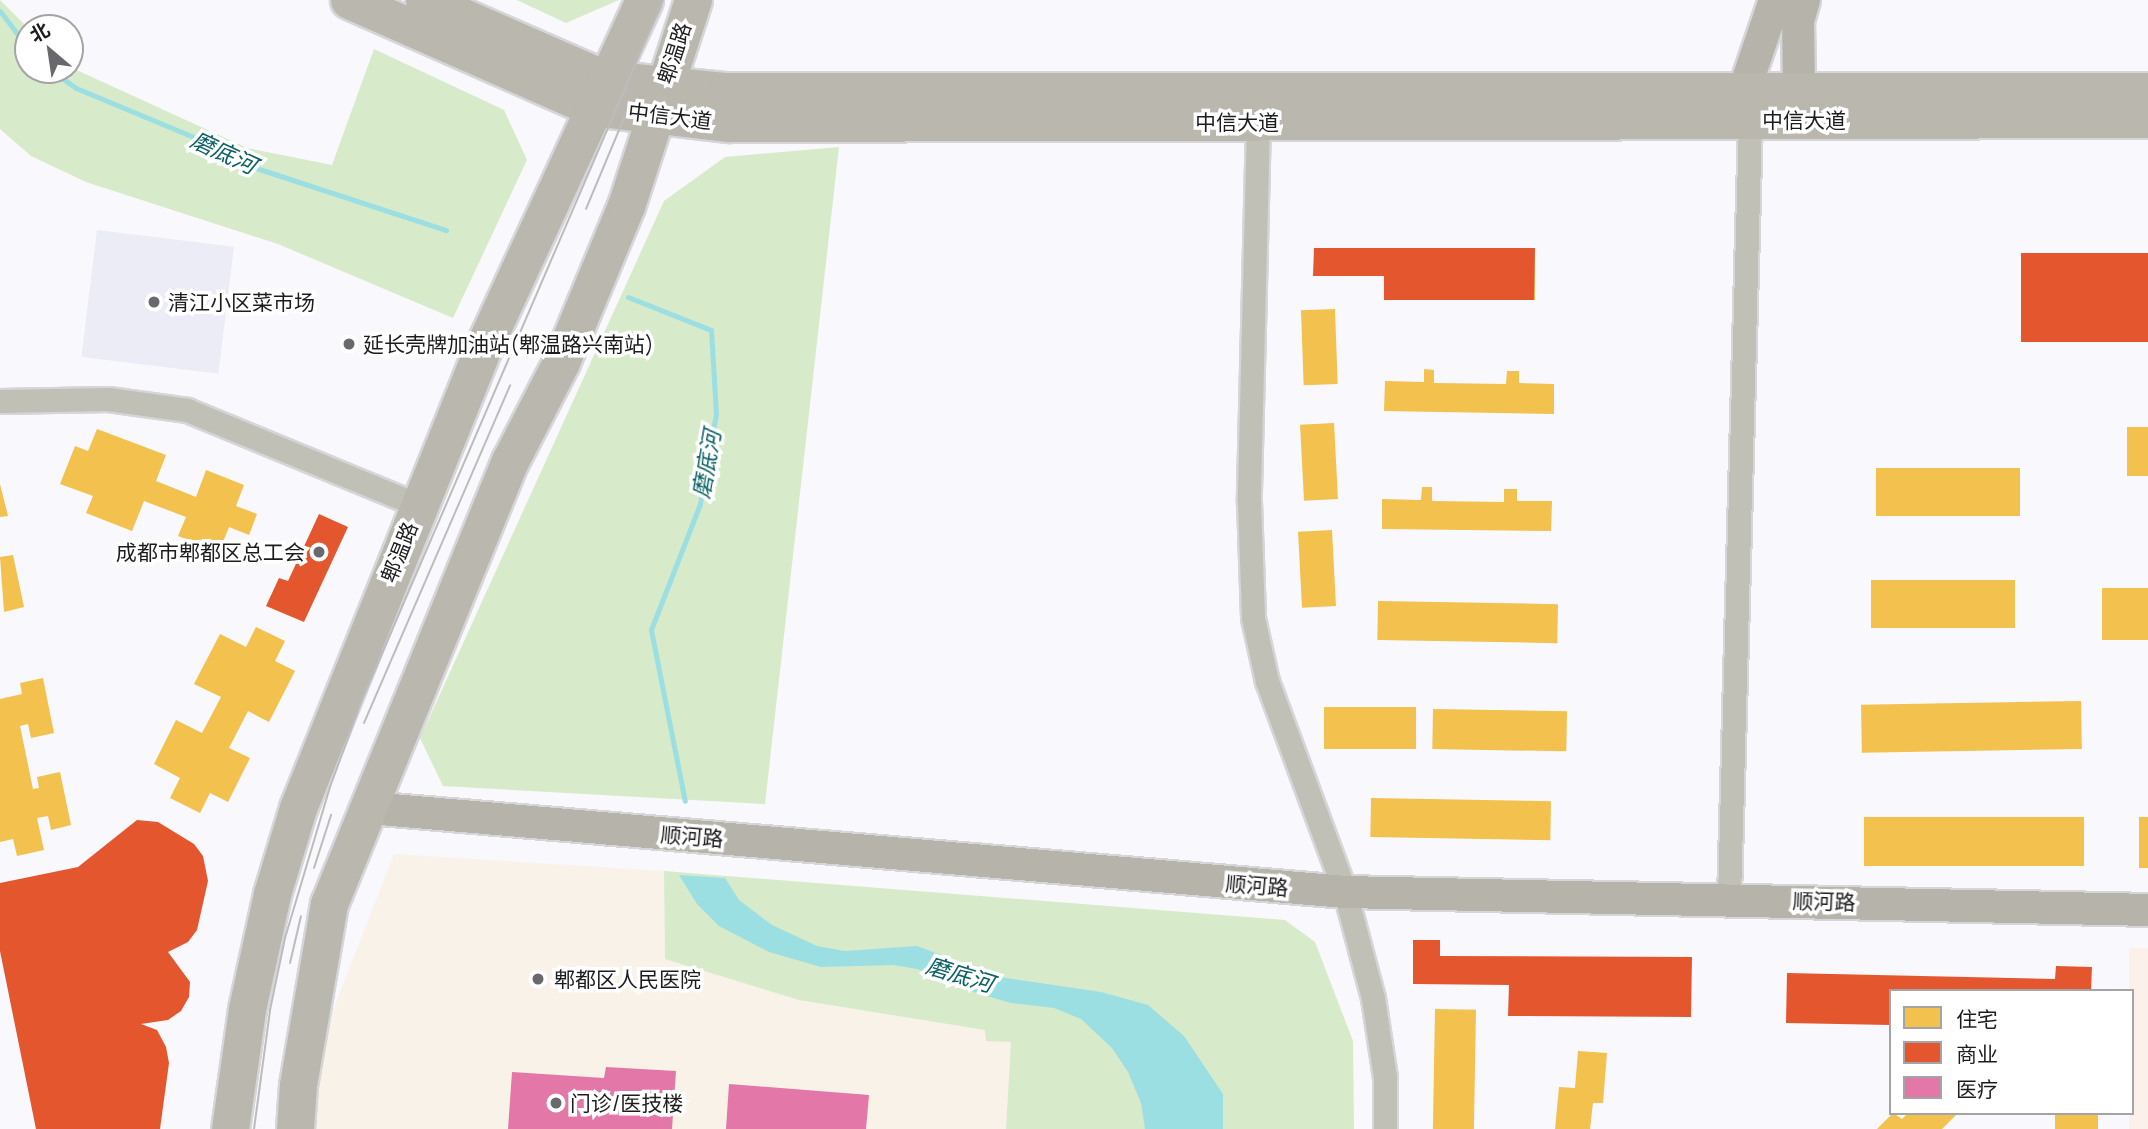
<!DOCTYPE html>
<html>
<head>
<meta charset="utf-8">
<style>
  body { margin:0 }
  #map { position:relative; width:2148px; height:1129px; overflow:hidden; background:#f8f8fd; font-family:Manrope,"Noto Sans SC",sans-serif }
  div>[style] { position:absolute }
  [style*='--x'] { left:calc(var(--x)*1px); top:calc(var(--y)*1px); width:calc(var(--w)*1px); rotate:calc(var(--a)*1deg) }
  .built>* { inset:0; background:#ececf7; transform-origin:0 0 }
  .education>* { inset:0; background:#fbf0ea; transform-origin:0 0 }
  .medical>* { inset:0; background:#f8f2e9 }
  .green>* { inset:0; background:#d7eac9 }
  .water>* { inset:0; background:#9bdfe3 }
  .homes>* { inset:0; background:#f2c14e; transform-origin:0 0 }
  .shops>* { inset:0; background:#e4572e; transform-origin:0 0 }
  .health>* { inset:0; background:#e377a8 }
  .stream>* { height:5px; margin:-2.5px; padding:0 2.5px; transform-origin:2.5px; border-radius:2.5px; background:#9bdfe3 }
  .roads { filter:drop-shadow(2px 0 #d6d6d9) drop-shadow(-2px 0 #d6d6d9) drop-shadow(0 2px #d6d6d9) drop-shadow(0 -2px #d6d6d9) }
  .street>* { height:23px; margin:-11.5px; padding:0 11.5px; transform-origin:11.5px; border-radius:11.5px; background:#c1c0b7 }
  .secondary>* { height:32px; margin:-16px; padding:0 16px; transform-origin:16px; border-radius:16px; background:#b6b4aa }
  .primary>* { height:37px; margin:-18.5px; padding:0 18.5px; transform-origin:18.5px; border-radius:18.5px; background:#b9b7ae }
  .tram>* { height:2px; margin:-1px; padding:0 1px; transform-origin:1px; border-radius:1px; background:#bcbcbc }
  .dots>* { width:19px; height:19px; translate:-50% -50%; box-sizing:border-box; border:4px solid #fff; border-radius:50% }
  span { translate:-50% -50%; white-space:nowrap; text-align:center; line-height:1.15; -webkit-text-stroke:7px #fff; paint-order:stroke }
  .street-label { font-size:21px; color:#1c1c1f }
  .poi-label { font-size:21px; color:#1c1c1f }
  .left { translate:0 -50%; text-align:left }
  .right { translate:-100% -50%; text-align:right }
  .water-label { font-size:23px; color:#0b6163; font-style:italic }
  .legend { position:absolute; left:1889px; top:989px; width:245px; height:126px; box-sizing:border-box; background:#fff; border:2px solid #a4a4a5; margin:0; padding:9px 12px; list-style:none; font-size:21px; color:#1c1c1f }
  .legend li { display:flex; align-items:center; gap:14px; height:35px }
  .legend b { width:35px; border:2px solid #a4a4a5 }
  .north { position:absolute; left:14px; top:14px; width:70px; height:70px; box-sizing:border-box; background:#fff; border:2px solid #a4a4a5; border-radius:50%; rotate:331deg; font-size:19px; font-weight:700; line-height:28px; text-align:center; color:#1c1c1f }
  .north::after { content:''; display:block; margin:auto; width:24px; height:32px; background:#69696d; clip-path:polygon(50% 0,100% 100%,50% 72%,0 100%) }
</style>
</head>
<body>
<div id="map">
  <div class="built">
    <div style="left:97px;top:230px;width:138px;height:128px;rotate:7deg"></div>
  </div>
  <div class="education">
    <div style="left:2148px;top:948px;width:181px;height:19px;rotate:90deg"></div>
  </div>
  <div class="medical">
    <div style="clip-path:polygon(394px 854px,664px 871px,665px 959px,986px 1030px,1011px 1042px,1006px 1129px,314px 1129px,324px 1033px)"></div>
  </div>
  <div class="green">
    <div style="clip-path:polygon(0 0,28px 28px,28px 70px,70px 67px,247px 148px,332px 165px,374px 49px,504px 110px,527px 160px,453px 318px,278px 244px,86px 182px,31px 156px,0 129px)"></div>
    <div style="clip-path:polygon(517px 0,619px 0,566px 23px)"></div>
    <div style="clip-path:polygon(839px 147px,765px 804px,443px 786px,420px 738px,664px 201px,725px 157px)"></div>
    <div style="clip-path:polygon(664px 871px,1285px 920px,1315px 942px,1353px 1041px,1354px 1129px,1006px 1129px,1011px 1042px,986px 1041px,985px 1030px,799px 1000px,665px 959px)"></div>
  </div>
  <div class="water">
    <div style="clip-path:polygon(679px 875px,725px 878px,739px 900px,772px 925px,817px 946px,845px 951px,917px 946px,999px 977px,1101px 992px,1148px 1005px,1184px 1036px,1223px 1094px,1223px 1129px,1145px 1129px,1141px 1103px,1128px 1072px,1112px 1048px,1081px 1019px,1054px 1008px,1011px 1003px,970px 991px,917px 969px,893px 965px,821px 967px,769px 952px,719px 926px,697px 904px)"></div>
  </div>
  <div class="homes">
    <div style="left:1409px;top:248px;width:126px;height:52px"></div>
    <div style="left:1335px;top:309px;width:75px;height:34px;rotate:88deg"></div>
    <div style="clip-path:polygon(1424px 369px,1434px 370px,1434px 383px,1506px 384px,1507px 371px,1519px 371px,1519px 383px,1554px 384px,1554px 414px,1384px 411px,1385px 381px,1424px 382px)"></div>
    <div style="left:1334px;top:423px;width:76px;height:34px;rotate:87deg"></div>
    <div style="left:2148px;top:427px;width:49px;height:21px;rotate:90deg"></div>
    <div style="clip-path:polygon(97px 429px,166px 455px,156px 481px,196px 497px,206px 470px,244px 485px,236px 506px,257px 514px,249px 535px,229px 527px,219px 552px,178px 536px,186px 517px,144px 501px,132px 531px,86px 513px,93px 496px,60px 484px,75px 446px,88px 451px)"></div>
    <div style="left:2020px;top:468px;width:48px;height:144px;rotate:90deg"></div>
    <div style="clip-path:polygon(0 484px,8px 516px,0 517px)"></div>
    <div style="clip-path:polygon(1422px 487px,1432px 487px,1432px 501px,1504px 502px,1504px 489px,1517px 489px,1517px 501px,1552px 501px,1551px 531px,1382px 529px,1382px 499px,1421px 500px)"></div>
    <div style="left:1332px;top:530px;width:76px;height:34px;rotate:87deg"></div>
    <div style="clip-path:polygon(13px 555px,24px 607px,4px 612px,0 557px)"></div>
    <div style="left:2015px;top:580px;width:48px;height:144px;rotate:90deg"></div>
    <div style="left:2102px;top:588px;width:46px;height:52px"></div>
    <div style="left:1378px;top:601px;width:180px;height:39px;rotate:1deg"></div>
    <div style="clip-path:polygon(256px 627px,285px 641px,275px 661px,295px 671px,269px 722px,248px 711px,229px 748px,250px 758px,228px 802px,210px 793px,200px 813px,170px 798px,180px 778px,154px 764px,176px 720px,202px 733px,221px 697px,194px 684px,220px 634px,246px 647px)"></div>
    <div style="clip-path:polygon(43px 678px,54px 733px,31px 738px,28px 724px,20px 726px,33px 789px,39px 788px,37px 777px,60px 772px,71px 825px,51px 830px,48px 816px,37px 818px,44px 850px,17px 856px,13px 839px,0 842px,0 699px,22px 694px,20px 683px)"></div>
    <div style="left:2081px;top:701px;width:48px;height:220px;rotate:89deg"></div>
    <div style="left:1324px;top:707px;width:92px;height:42px"></div>
    <div style="left:1433px;top:709px;width:134px;height:40px;rotate:1deg"></div>
    <div style="left:1371px;top:798px;width:180px;height:39px;rotate:1deg"></div>
    <div style="left:2084px;top:817px;width:49px;height:220px;rotate:90deg"></div>
    <div style="left:2139px;top:817px;width:9px;height:51px"></div>
    <div style="clip-path:polygon(52px 893px,55px 906px,62px 905px,65px 919px,88px 913px,96px 953px,75px 958px,74px 951px,60px 954px,63px 968px,71px 966px,80px 1007px,72px 1009px,75px 1023px,107px 1010px,115px 1047px,82px 1049px,90px 1083px,65px 1089px,61px 1054px,54px 1056px,56px 1067px,31px 1067px,20px 1020px,44px 1014px,48px 1030px,60px 1027px,57px 1015px,50px 1016px,46px 996px,54px 994px,52px 988px,46px 990px,44px 963px,35px 964px,37px 972px,25px 975px,24px 968px,14px 970px,4px 927px,25px 922px,27px 933px,42px 929px,29px 898px)"></div>
    <div style="left:1435px;top:1009px;width:41px;height:120px;rotate:1deg"></div>
    <div style="clip-path:polygon(1578px 1051px,1607px 1053px,1603px 1103px,1593px 1103px,1590px 1129px,1555px 1129px,1559px 1087px,1575px 1088px)"></div>
    <div style="clip-path:polygon(1893px 1113px,1902px 1119px,1908px 1113px,1958px 1113px,1942px 1129px,1877px 1129px)"></div>
    <div style="left:2055px;top:1113px;width:43px;height:16px"></div>
  </div>
  <div class="shops">
    <div style="clip-path:polygon(1314px 248px,1535px 248px,1534px 300px,1384px 300px,1384px 276px,1313px 276px)"></div>
    <div style="left:2148px;top:253px;width:89px;height:127px;rotate:90deg"></div>
    <div style="clip-path:polygon(319px 514px,348px 527px,304px 622px,266px 606px,279px 578px,288px 581px)"></div>
    <div style="clip-path:polygon(137px 820px,158px 822px,194px 844px,203px 856px,208px 881px,197px 930px,188px 942px,168px 952px,190px 982px,189px 997px,181px 1011px,168px 1020px,141px 1024px,157px 1030px,166px 1047px,169px 1063px,160px 1129px,36px 1129px,0 951px,0 883px,78px 867px)"></div>
    <div style="clip-path:polygon(1413px 940px,1440px 940px,1440px 956px,1692px 957px,1691px 1017px,1508px 1016px,1509px 985px,1413px 984px)"></div>
    <div style="clip-path:polygon(2056px 966px,2092px 967px,2091px 991px,1891px 991px,1891px 1025px,1786px 1023px,1787px 973px,2055px 979px)"></div>
  </div>
  <div class="health">
    <div style="clip-path:polygon(606px 1067px,676px 1071px,672px 1129px,508px 1129px,512px 1072px,604px 1078px)"></div>
    <div style="clip-path:polygon(729px 1084px,869px 1095px,866px 1129px,726px 1129px)"></div>
  </div>
  <div class="stream">
    <div style="--x:0;--y:11;--w:46;--a:52.9"></div>
    <div style="--x:51;--y:70;--w:31;--a:36"></div>
    <div style="--x:76;--y:88;--w:141;--a:22.6"></div>
    <div style="--x:206;--y:142;--w:56;--a:27.5"></div>
    <div style="--x:256;--y:168;--w:200;--a:18.1"></div>
    <div style="--x:628;--y:297;--w:89;--a:21.7"></div>
    <div style="--x:711;--y:330;--w:84;--a:86.6"></div>
    <div style="--x:716;--y:414;--w:91;--a:100.1"></div>
    <div style="--x:700;--y:504;--w:135;--a:111.3"></div>
    <div style="--x:651;--y:630;--w:174;--a:78.8"></div>
  </div>
  <div class="roads">
    <div class="street">
      <div style="--x:1258;--y:122;--w:380;--a:91.4"></div>
      <div style="--x:1249;--y:502;--w:116;--a:88"></div>
      <div style="--x:1253;--y:618;--w:65;--a:77.5"></div>
      <div style="--x:1267;--y:681;--w:225;--a:69.7"></div>
      <div style="--x:1345;--y:892;--w:110;--a:75.2"></div>
      <div style="--x:1373;--y:998;--w:80;--a:81.4"></div>
      <div style="--x:1385;--y:1077;--w:52;--a:90"></div>
      <div style="--x:0;--y:401;--w:108;--a:-1.1"></div>
      <div style="--x:108;--y:399;--w:80;--a:7.9"></div>
      <div style="--x:187;--y:410;--w:250;--a:22.4"></div>
      <div style="--x:1729;--y:898;--w:777;--a:-88.45"></div>
    </div>
    <div class="secondary">
      <div style="--x:1744;--y:91;--w:96;--a:-71.2"></div>
      <div style="--x:1799;--y:91;--w:70;--a:-90.8"></div>
      <div style="--x:1798;--y:21;--w:22;--a:-74"></div>
      <div style="--x:369;--y:808;--w:980;--a:4.92"></div>
      <div style="--x:1345;--y:892;--w:803;--a:1.28"></div>
    </div>
    <div class="primary">
      <div style="--x:349;--y:0;--w:266;--a:23.8"></div>
      <div style="--x:592;--y:107;--w:138;--a:6.7"></div>
      <div style="--x:729;--y:123;--w:1419;--a:-0.16"></div>
      <div style="--x:424;--y:0;--w:197;--a:23.6"></div>
      <div style="--x:605;--y:79;--w:122;--a:5.7"></div>
      <div style="--x:726;--y:91;--w:1422;--a:0"></div>
      <div style="--x:230;--y:1129;--w:121;--a:-81.9"></div>
      <div style="--x:247;--y:1009;--w:118;--a:-77.7"></div>
      <div style="--x:272;--y:894;--w:90;--a:-73.2"></div>
      <div style="--x:298;--y:808;--w:486;--a:-68.1"></div>
      <div style="--x:479;--y:357;--w:393;--a:-65.2"></div>
      <div style="--x:295;--y:1129;--w:44;--a:-86.1"></div>
      <div style="--x:298;--y:1085;--w:184;--a:-80.3"></div>
      <div style="--x:329;--y:904;--w:479;--a:-67.8"></div>
      <div style="--x:510;--y:461;--w:111;--a:-62.7"></div>
      <div style="--x:561;--y:362;--w:169;--a:-67.4"></div>
      <div style="--x:626;--y:206;--w:217;--a:-72"></div>
    </div>
  </div>
  <div class="tram">
    <div style="--x:586;--y:209;--w:99;--a:-67.3"></div>
    <div style="--x:364;--y:723;--w:368;--a:-66.6"></div>
    <div style="--x:314;--y:868;--w:56;--a:-72.2"></div>
    <div style="--x:290;--y:963;--w:48;--a:-76.8"></div>
    <div style="--x:254;--y:1129;--w:120;--a:-82.3"></div>
    <div style="--x:270;--y:1010;--w:74;--a:-78.2"></div>
    <div style="--x:285;--y:938;--w:158;--a:-73.4"></div>
    <div style="--x:330;--y:787;--w:93;--a:-69.8"></div>
    <div style="--x:362;--y:700;--w:762;--a:-66.73"></div>
  </div>
  <div class="dots">
    <div style="left:154px;top:302px;background:#69696d"></div>
    <div style="left:349px;top:344px;background:#69696d"></div>
    <div style="left:319px;top:552px;background:#69696d"></div>
    <div style="left:538px;top:979px;background:#69696d"></div>
    <div style="left:556px;top:1103px;background:#69696d"></div>
  </div>
  <div class="street-label">
    <span style="left:674px;top:53px;rotate:-72deg">郫温路</span>
    <span style="left:670px;top:116px;rotate:7deg">中信大道</span>
    <span style="left:1804px;top:120px">中信大道</span>
    <span style="left:1237px;top:122px">中信大道</span>
    <span style="left:399px;top:552px;rotate:-68deg">郫温路</span>
    <span style="left:692px;top:836px;rotate:5deg">顺河路</span>
    <span style="left:1257px;top:885px;rotate:5deg">顺河路</span>
    <span style="left:1824px;top:901px;rotate:2deg">顺河路</span>
  </div>
  <div class="poi-label">
    <span class="left" style="left:168px;top:302px">清江小区菜市场</span>
    <span class="left" style="left:363px;top:344px">延长壳牌加油站(郫温路兴南站)</span>
    <span class="right" style="left:305px;top:552px">成都市郫都区总工会</span>
    <span class="left" style="left:554px;top:979px">郫都区人民医院</span>
    <span class="left" style="left:570px;top:1103px">门诊/医技楼</span>
  </div>
  <div class="water-label">
    <span style="left:224px;top:152px;rotate:25deg">磨底河</span>
    <span style="left:706px;top:464px;rotate:-80deg">磨底河</span>
    <span style="left:960px;top:974px;rotate:17deg">磨底河</span>
  </div>
  <ul class="legend">
  <li><b style="height:19px;background:#f2c14e"></b>住宅</li>
  <li><b style="height:19px;background:#e4572e"></b>商业</li>
  <li><b style="height:19px;background:#e377a8"></b>医疗</li>
  </ul>
  <div class="north">北</div>
</div>
</body>
</html>
